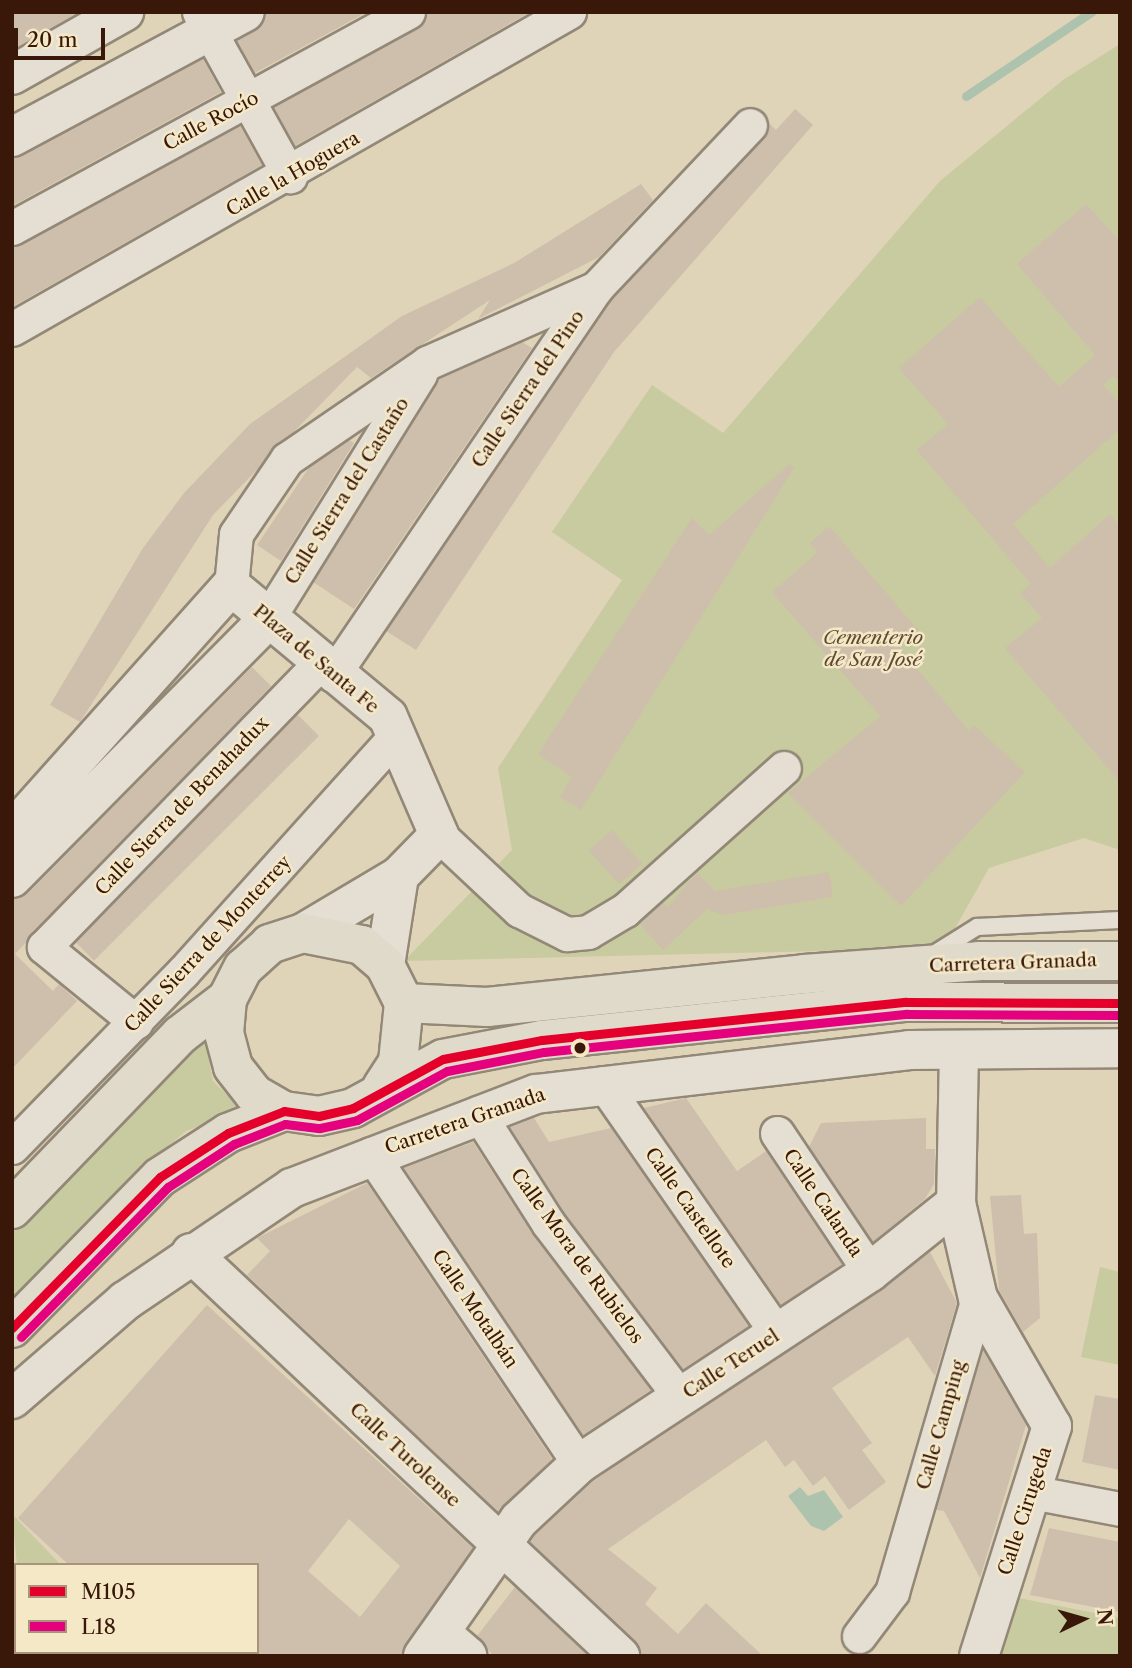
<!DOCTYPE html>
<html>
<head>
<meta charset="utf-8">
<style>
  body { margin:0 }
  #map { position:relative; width:1132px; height:1668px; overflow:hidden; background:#dfd4b8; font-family:"Libre Caslon Text",serif }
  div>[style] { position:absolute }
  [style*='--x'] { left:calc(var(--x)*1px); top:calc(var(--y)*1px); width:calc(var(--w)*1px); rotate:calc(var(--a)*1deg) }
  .green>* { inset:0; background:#c8ca9f }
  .water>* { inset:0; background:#aec3ae }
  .stream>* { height:9px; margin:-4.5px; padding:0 4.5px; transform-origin:4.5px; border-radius:4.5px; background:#aec3ae }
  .building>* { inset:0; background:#cebfac; transform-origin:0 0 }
  .roads { filter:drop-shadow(2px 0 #938877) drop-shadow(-2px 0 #938877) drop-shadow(0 2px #938877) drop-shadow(0 -2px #938877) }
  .service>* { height:16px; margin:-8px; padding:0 8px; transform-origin:8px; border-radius:8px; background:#e4dfd2 }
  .minor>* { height:33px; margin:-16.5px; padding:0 16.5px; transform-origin:16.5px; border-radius:16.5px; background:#e4dfd2 }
  .tertiary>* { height:38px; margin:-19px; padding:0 19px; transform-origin:19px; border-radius:19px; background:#e4dfd2 }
  .primary>* { height:38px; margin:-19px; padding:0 19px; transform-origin:19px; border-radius:19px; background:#e0daca }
  .bus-1>* { height:9px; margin:-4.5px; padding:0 4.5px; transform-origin:4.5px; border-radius:4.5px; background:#e4002b }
  .bus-2>* { height:9px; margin:-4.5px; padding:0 4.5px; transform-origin:4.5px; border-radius:4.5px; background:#e5007d }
  .dots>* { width:19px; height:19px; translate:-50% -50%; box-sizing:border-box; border:4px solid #f4e8c7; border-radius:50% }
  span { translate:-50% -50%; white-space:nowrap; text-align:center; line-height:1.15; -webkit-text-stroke:5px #f4e8c7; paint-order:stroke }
  .street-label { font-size:19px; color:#391709 }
  .park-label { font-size:19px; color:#5e4a30; font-style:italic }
  .frame { position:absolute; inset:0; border:14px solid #391709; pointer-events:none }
  .legend { position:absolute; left:14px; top:1563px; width:245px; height:91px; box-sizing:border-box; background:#f4e8c7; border:2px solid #a9947b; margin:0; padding:9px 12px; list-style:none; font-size:21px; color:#391709 }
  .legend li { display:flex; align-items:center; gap:14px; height:35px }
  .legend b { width:35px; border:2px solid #a9947b }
  .north { position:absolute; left:1048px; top:1584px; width:70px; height:70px; -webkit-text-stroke:5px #f4e8c7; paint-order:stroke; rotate:85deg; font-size:19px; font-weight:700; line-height:28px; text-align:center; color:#391709 }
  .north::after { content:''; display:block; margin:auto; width:24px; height:32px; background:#391709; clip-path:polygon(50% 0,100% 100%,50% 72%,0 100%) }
  .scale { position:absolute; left:14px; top:28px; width:91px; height:32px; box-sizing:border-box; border:4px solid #391709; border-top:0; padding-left:9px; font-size:21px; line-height:24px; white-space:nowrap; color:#391709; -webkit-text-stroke:5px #f4e8c7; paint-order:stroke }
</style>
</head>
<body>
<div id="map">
  <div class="green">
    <div style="clip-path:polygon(1120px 44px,1120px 850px,1084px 838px,989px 868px,944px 948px,404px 961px,512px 850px,498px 768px,622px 580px,552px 532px,652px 385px,723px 433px,940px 181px,1063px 80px)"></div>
    <div style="clip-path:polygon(204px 1035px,213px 1081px,242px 1110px,186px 1131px,149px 1162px,12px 1302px,12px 1227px)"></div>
    <div style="clip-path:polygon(1100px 1267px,1120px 1272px,1120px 1365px,1081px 1357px)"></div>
    <div style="clip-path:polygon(12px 1514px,61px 1565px,17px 1565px)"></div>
    <div style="clip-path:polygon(998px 1594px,1120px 1618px,1120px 1656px,979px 1656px)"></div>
  </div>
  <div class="water">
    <div style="clip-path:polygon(800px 1487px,808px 1496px,824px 1490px,843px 1517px,824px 1531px,811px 1526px,788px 1496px)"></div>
  </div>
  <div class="stream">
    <div style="--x:966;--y:96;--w:151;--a:-33.9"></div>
  </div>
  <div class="building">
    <div style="clip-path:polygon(12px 12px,79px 12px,12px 50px)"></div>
    <div style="clip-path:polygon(267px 12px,367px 12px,255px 73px,237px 41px,263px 24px)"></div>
    <div style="clip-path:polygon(427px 12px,530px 12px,295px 146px,274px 107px,417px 29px)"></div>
    <div style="clip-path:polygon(203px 59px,221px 92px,12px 206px,12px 159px)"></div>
    <div style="clip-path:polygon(795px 109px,813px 125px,614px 352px,416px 650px,386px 631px,611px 300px,764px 138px,769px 123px,776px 130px)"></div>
    <div style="clip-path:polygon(240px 126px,262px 165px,12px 307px,12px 247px)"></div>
    <div style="clip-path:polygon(641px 184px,653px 200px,599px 257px,478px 319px,490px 300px,371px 378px,357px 367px,213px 515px,80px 722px,50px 705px,143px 548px,184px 493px,250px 424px,402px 316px,514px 263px)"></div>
    <div style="clip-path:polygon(1086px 204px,1120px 241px,1120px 383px,1114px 376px,1103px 385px,1120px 404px,1120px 429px,1013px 524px,1050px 568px,1110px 514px,1120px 526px,1120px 782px,1005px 648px,1042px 618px,1020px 593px,1031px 584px,917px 450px,948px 424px,899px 368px,980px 297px,1059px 387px,1095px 355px,1017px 264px)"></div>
    <div style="clip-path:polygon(522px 342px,532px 348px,354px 609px,313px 582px,439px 379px)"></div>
    <div style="clip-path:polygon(349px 440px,354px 443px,281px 561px,257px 545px,310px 466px)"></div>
    <div style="clip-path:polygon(790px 464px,794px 468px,581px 810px,560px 797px,572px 777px,538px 754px,692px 518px,709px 535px)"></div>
    <div style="clip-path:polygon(829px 526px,918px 630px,899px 647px,969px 731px,974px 725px,1025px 772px,901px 906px,788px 793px,880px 716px,772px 592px,818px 552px,810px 543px)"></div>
    <div style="clip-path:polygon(252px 667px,271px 686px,15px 954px,53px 991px,59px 984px,77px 1001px,12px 1069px,12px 899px,28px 893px)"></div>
    <div style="left:297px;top:714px;width:31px;height:318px;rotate:45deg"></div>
    <div style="left:612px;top:830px;width:45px;height:31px;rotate:48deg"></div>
    <div style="clip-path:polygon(829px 872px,833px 897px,723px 915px,707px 909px,663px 950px,639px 923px,663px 902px,667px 907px,697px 873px,715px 891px)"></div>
    <div style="clip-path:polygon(686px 1098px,737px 1171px,766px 1151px,842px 1264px,781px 1305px,644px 1108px)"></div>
    <div style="clip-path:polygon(534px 1118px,549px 1142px,611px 1128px,749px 1326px,683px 1369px,564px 1212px,510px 1127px)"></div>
    <div style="clip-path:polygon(926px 1118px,926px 1149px,935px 1149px,934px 1184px,925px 1199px,873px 1242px,809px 1147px,821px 1123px)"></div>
    <div style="clip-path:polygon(473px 1142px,533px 1235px,651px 1390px,583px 1435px,404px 1168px)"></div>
    <div style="clip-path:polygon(367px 1183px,552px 1459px,498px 1512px,247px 1275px,270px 1251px,257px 1238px)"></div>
    <div style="clip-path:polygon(1021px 1195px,1024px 1234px,1037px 1233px,1040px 1318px,1023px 1332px,999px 1290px,990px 1196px)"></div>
    <div style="clip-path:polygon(930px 1252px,957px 1303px,935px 1376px,908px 1337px,832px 1388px,872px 1443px,862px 1450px,886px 1482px,849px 1510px,825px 1476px,813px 1486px,794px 1460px,785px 1467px,766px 1440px,608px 1549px,657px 1588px,645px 1604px,678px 1634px,706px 1603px,763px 1656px,641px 1656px,635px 1640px,530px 1542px,536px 1534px,593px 1481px)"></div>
    <div style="clip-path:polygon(evenodd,207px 1305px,473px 1548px,401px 1656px,257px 1656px,257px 1565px,69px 1565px,18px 1518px,207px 1305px,349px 1519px,400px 1566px,360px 1617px,308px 1571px,349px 1519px)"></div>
    <div style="clip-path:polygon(983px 1350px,1026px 1425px,980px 1578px,944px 1511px,936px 1510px)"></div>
    <div style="clip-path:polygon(1095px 1395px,1120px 1399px,1120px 1470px,1082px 1462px)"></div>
    <div style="clip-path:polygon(1049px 1528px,1120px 1542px,1120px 1612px,1030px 1595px)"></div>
    <div style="clip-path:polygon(515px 1587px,588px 1656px,494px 1656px,488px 1650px,477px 1636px)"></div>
  </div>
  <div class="roads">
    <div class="service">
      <div style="--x:929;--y:957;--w:57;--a:-32"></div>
      <div style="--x:977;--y:927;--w:143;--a:-2.8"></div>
    </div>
    <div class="minor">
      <div style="--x:199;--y:12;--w:188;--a:61"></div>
      <div style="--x:12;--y:228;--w:451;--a:-28.6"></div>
      <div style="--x:12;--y:329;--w:641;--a:-29.65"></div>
      <div style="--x:231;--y:586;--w:52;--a:-84.5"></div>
      <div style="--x:236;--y:534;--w:91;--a:-55.8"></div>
      <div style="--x:287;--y:459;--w:170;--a:-34.4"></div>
      <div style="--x:427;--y:363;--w:185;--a:-23.9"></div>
      <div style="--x:267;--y:620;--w:290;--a:-58.1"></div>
      <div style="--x:333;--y:675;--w:468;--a:-55.8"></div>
      <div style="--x:596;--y:288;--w:224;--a:-46.6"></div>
      <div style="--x:439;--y:835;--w:110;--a:43.2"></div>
      <div style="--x:519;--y:910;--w:54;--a:26.6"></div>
      <div style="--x:567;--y:934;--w:21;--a:-5"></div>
      <div style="--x:588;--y:932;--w:43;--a:-30.7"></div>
      <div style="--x:625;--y:910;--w:213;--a:-41.8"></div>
      <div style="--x:136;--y:1022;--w:119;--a:-140.8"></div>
      <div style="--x:44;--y:947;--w:395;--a:-45.8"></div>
      <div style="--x:603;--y:1083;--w:305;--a:55.2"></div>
      <div style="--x:478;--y:1113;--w:130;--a:57.5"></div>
      <div style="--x:548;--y:1223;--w:218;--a:52.8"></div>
      <div style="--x:777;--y:1133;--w:167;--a:56.2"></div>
      <div style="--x:12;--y:1147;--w:245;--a:-45.7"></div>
      <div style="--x:183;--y:972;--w:320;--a:-48"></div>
      <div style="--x:371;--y:1154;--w:373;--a:56.1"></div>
      <div style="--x:1031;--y:1492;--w:91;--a:10.8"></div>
      <div style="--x:859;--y:1636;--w:55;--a:-53.1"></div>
      <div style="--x:892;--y:1592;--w:306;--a:-73.7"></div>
      <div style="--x:12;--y:1646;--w:5;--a:-37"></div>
    </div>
    <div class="tertiary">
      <div style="--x:12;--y:75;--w:129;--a:-29.4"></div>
      <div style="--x:12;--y:137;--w:264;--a:-28.2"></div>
      <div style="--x:12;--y:831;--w:329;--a:-48.2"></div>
      <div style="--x:231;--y:586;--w:204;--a:39.8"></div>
      <div style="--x:388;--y:717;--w:129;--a:66.6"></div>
      <div style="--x:439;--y:835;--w:57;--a:134.3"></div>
      <div style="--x:12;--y:878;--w:363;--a:-45.3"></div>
      <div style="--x:303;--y:933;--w:112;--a:-30.7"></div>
      <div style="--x:399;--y:876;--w:90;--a:98.9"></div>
      <div style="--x:959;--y:1050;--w:153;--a:91.1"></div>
      <div style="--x:956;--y:1203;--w:98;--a:77"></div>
      <div style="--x:978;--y:1298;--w:148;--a:60"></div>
      <div style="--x:1052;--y:1426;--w:241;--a:107.6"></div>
      <div style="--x:191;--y:1253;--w:589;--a:43.21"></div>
      <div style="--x:12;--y:1399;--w:150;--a:-40.9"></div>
      <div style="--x:125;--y:1301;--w:202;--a:-34.1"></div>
      <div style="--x:292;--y:1188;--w:261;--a:-21.1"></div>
      <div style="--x:536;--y:1094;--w:376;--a:-6.7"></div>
      <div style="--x:909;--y:1050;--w:211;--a:-0.5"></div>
      <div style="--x:12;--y:1593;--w:6;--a:45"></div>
      <div style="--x:441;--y:1633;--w:35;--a:41"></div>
      <div style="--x:66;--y:1652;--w:6;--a:45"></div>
      <div style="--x:423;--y:1656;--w:166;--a:-54.8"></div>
      <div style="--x:519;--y:1520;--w:82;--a:-43"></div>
      <div style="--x:579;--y:1464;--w:349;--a:-33.4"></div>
      <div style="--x:870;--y:1272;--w:110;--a:-38.7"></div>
    </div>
    <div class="primary">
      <div style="--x:404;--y:1003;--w:83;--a:2.8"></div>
      <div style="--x:487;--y:1007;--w:319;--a:-5.9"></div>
      <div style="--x:804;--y:974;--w:175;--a:-4.2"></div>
      <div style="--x:979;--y:961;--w:141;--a:0"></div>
      <div style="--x:382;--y:1087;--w:30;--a:-57"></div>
      <div style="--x:398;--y:1062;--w:59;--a:-84.2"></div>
      <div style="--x:404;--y:1003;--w:42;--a:-116.6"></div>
      <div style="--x:385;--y:965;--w:30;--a:-139"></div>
      <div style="--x:362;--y:945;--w:60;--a:-168.5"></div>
      <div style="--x:303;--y:933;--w:35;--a:162"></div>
      <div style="--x:270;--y:944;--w:36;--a:138"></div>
      <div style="--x:243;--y:968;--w:35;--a:117"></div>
      <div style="--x:227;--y:999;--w:34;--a:95"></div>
      <div style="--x:224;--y:1033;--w:35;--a:75"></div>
      <div style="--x:233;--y:1067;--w:34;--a:52"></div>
      <div style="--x:254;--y:1094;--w:34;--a:30"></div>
      <div style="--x:284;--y:1111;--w:35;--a:8"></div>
      <div style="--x:319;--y:1116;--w:35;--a:-13"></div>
      <div style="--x:353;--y:1108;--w:102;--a:-28.6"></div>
      <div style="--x:443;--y:1059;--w:101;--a:-10.9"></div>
      <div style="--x:542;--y:1040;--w:366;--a:-6"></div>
      <div style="--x:906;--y:1002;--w:214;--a:0.3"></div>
      <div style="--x:12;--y:1209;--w:242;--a:-46"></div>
      <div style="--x:180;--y:1035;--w:59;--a:-37.5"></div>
      <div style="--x:12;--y:1328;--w:211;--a:-45.6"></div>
      <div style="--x:160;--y:1177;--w:81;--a:-32.9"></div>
      <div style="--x:228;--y:1133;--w:60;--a:-21.4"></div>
    </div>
  </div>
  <div class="bus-1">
    <div style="--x:12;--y:1328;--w:211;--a:-45.6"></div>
    <div style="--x:160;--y:1177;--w:81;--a:-32.9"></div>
    <div style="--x:228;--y:1133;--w:60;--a:-21.4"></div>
    <div style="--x:284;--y:1111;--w:35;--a:8"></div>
    <div style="--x:319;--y:1116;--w:35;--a:-13"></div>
    <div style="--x:353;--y:1108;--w:102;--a:-28.6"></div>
    <div style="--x:443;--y:1059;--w:101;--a:-10.9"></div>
    <div style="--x:542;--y:1040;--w:366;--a:-6"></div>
    <div style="--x:906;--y:1002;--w:214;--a:0.3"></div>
  </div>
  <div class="bus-2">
    <div style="--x:21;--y:1337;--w:210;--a:-45.6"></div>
    <div style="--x:168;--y:1187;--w:79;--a:-33.1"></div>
    <div style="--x:234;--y:1144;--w:55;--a:-21.4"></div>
    <div style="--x:285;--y:1124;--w:35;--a:7"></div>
    <div style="--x:320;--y:1128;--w:38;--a:-12"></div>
    <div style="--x:357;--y:1120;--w:102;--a:-28.6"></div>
    <div style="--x:447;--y:1071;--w:99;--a:-11.1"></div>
    <div style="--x:544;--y:1052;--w:365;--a:-6"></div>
    <div style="--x:907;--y:1014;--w:213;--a:0.3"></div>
  </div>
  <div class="dots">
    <div style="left:580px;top:1048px;background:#391709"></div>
  </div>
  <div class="street-label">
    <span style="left:211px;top:121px;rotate:-28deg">Calle Rocío</span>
    <span style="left:293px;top:174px;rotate:-30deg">Calle la Hoguera</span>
    <span style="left:528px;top:389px;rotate:-56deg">Calle Sierra del Pino</span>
    <span style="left:347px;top:491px;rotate:-58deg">Calle Sierra del Castaño</span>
    <span style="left:316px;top:659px;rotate:40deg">Plaza de Santa Fe</span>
    <span style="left:182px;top:806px;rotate:-46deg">Calle Sierra de Benahadux</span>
    <span style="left:208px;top:944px;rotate:-47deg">Calle Sierra de Monterrey</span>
    <span style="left:1013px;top:963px;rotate:-2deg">Carretera Granada</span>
    <span style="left:465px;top:1121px;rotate:-19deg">Carretera Granada</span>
    <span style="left:823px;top:1203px;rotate:56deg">Calle Calanda</span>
    <span style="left:690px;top:1208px;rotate:55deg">Calle Castellote</span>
    <span style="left:577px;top:1256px;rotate:54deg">Calle Mora de Rubielos</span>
    <span style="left:475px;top:1309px;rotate:56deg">Calle Motalbán</span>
    <span style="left:731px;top:1364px;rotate:-33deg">Calle Teruel</span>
    <span style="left:941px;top:1425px;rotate:-74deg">Calle Camping</span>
    <span style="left:405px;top:1455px;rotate:43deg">Calle Turolense</span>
    <span style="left:1025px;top:1511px;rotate:-72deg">Calle Cirugeda</span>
  </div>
  <div class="park-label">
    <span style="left:873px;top:649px">Cementerio<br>de San José</span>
  </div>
  <div class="frame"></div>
  <ul class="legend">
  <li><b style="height:9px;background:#e4002b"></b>M105</li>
  <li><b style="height:9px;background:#e5007d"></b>L18</li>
  </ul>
  <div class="north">N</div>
  <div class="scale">20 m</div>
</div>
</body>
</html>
